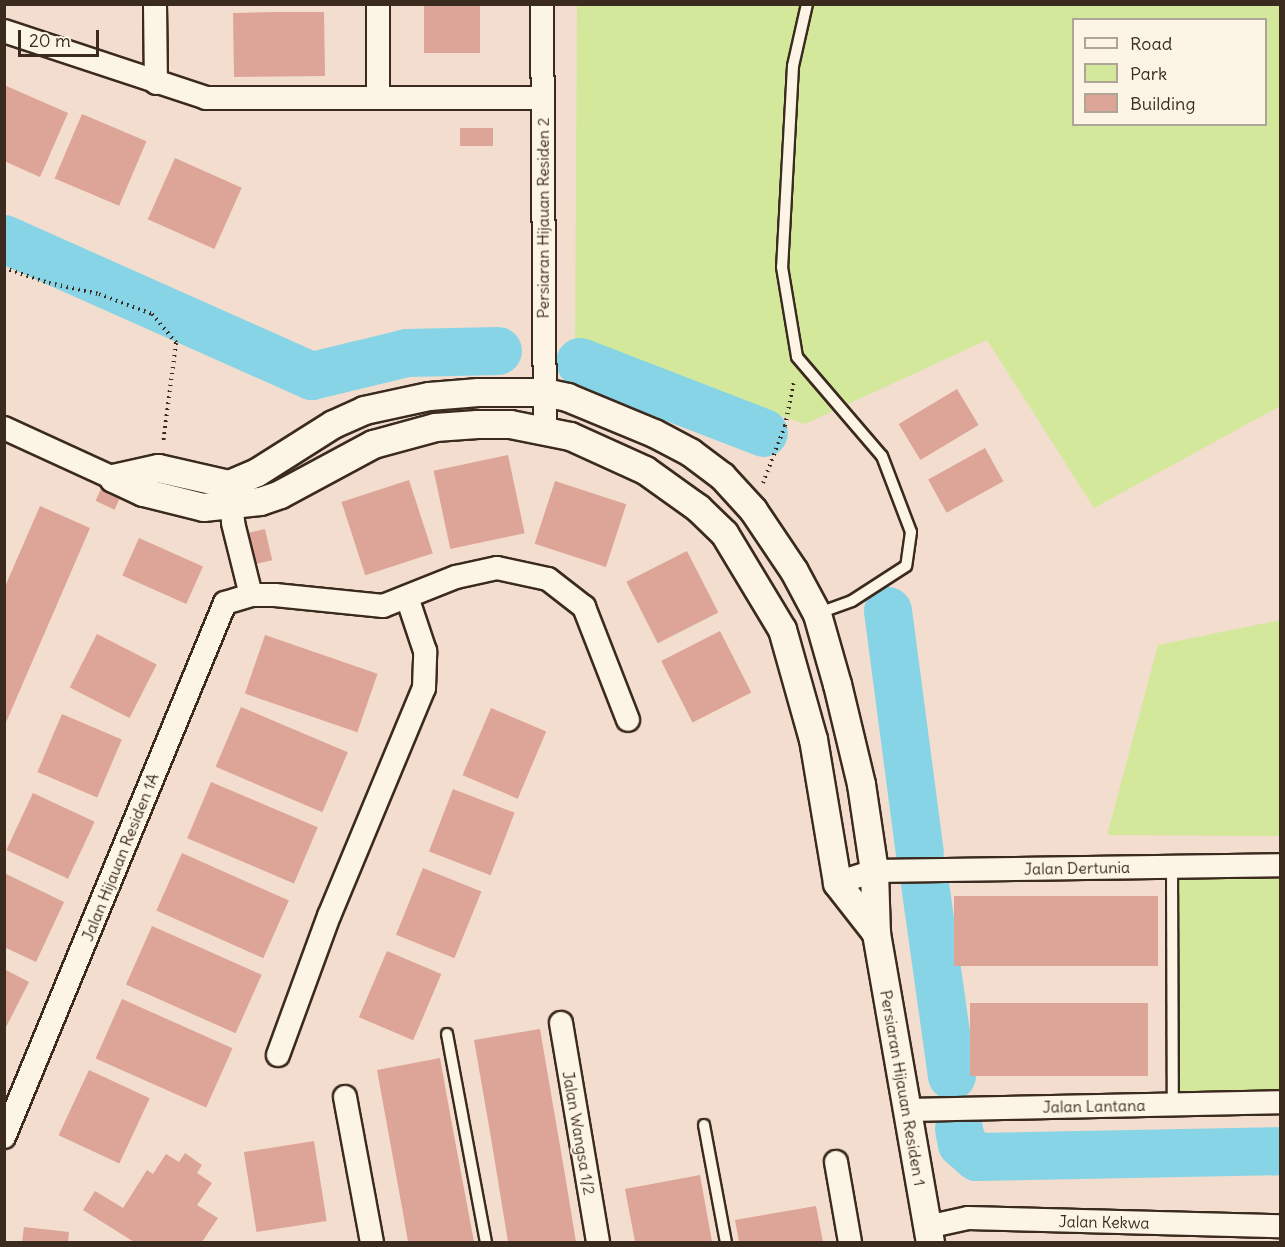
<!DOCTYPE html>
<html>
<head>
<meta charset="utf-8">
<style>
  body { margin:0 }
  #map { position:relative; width:1285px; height:1247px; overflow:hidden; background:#f3ddce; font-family:Delius,sans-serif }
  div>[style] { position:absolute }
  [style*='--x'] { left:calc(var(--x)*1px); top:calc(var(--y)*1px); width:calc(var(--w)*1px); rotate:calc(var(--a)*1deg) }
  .green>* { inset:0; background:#d4e89c; transform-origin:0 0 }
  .river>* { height:48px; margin:-24px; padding:0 24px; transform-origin:24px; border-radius:24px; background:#87d4e6 }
  .building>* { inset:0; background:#dda597; transform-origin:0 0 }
  .path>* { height:4px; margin-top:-2px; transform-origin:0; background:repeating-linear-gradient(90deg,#3b2a1e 0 1.5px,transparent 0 6px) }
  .roads { filter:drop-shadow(2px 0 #3b2a1e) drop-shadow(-2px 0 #3b2a1e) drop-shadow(0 2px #3b2a1e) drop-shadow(0 -2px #3b2a1e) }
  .service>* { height:10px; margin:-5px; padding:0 5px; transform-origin:5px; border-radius:5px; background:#fcf5e5 }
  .minor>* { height:22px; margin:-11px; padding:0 11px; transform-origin:11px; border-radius:11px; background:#fcf5e5 }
  .tertiary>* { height:27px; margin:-13.5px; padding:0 13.5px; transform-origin:13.5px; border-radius:13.5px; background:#fcf5e5 }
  span { translate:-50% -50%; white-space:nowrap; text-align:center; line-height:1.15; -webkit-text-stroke:4.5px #fcf5e5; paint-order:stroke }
  .street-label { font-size:16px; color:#3b2a1e }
  .frame { position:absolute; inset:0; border:6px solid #3b2a1e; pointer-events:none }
  .legend { position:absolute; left:1072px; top:18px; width:195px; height:108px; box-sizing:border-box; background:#fcf5e5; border:2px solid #afa495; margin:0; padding:8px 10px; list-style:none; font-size:18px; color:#3b2a1e }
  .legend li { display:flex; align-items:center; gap:12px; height:30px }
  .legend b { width:30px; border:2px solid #afa495 }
  .scale { position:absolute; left:18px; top:30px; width:81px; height:27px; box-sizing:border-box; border:3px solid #3b2a1e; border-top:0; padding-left:8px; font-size:18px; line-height:21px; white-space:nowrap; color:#3b2a1e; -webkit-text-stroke:4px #fcf5e5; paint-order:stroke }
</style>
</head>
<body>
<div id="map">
  <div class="green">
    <div style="clip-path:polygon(evenodd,577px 5px,1280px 5px,1280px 406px,1094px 508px,987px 340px,805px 424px,575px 345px,577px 5px,1074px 20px,1266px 20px,1266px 124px,1074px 124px,1074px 20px)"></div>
    <div style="clip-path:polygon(1280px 620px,1280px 836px,1107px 835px,1158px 645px)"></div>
    <div style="left:1280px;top:874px;width:219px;height:101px;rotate:90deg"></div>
  </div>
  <div class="river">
    <div style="--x:4;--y:239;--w:337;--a:24"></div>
    <div style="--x:312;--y:376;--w:98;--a:-13.6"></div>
    <div style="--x:407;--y:353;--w:91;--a:-1.3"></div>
    <div style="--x:580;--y:362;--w:197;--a:21.1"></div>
    <div style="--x:888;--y:611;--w:244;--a:82.5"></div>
    <div style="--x:925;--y:884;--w:194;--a:82"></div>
    <div style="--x:959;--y:1129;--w:15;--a:79"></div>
    <div style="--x:962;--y:1144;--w:20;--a:41"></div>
    <div style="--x:977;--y:1157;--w:303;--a:-1.1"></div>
  </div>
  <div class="building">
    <div style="left:424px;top:4px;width:56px;height:49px"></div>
    <div style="clip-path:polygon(279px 12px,324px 12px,325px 76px,234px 77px,233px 13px)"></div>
    <div style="clip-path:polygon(4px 85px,68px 113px,40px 177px,4px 161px)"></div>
    <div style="left:82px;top:114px;width:70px;height:70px;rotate:23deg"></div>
    <div style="left:460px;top:128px;width:33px;height:18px"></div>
    <div style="left:175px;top:158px;width:73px;height:67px;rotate:24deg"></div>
    <div style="left:957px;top:389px;width:42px;height:68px;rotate:59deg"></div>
    <div style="left:985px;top:448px;width:38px;height:65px;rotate:61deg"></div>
    <div style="left:508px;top:455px;width:80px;height:76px;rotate:78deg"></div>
    <div style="left:409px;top:480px;width:77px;height:71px;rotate:72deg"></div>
    <div style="left:555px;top:481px;width:75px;height:66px;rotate:18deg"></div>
    <div style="left:101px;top:489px;width:21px;height:13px;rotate:25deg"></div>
    <div style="clip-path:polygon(40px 506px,90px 528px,4px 727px,4px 589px)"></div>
    <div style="left:265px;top:529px;width:32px;height:18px;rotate:77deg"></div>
    <div style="left:139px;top:538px;width:70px;height:41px;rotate:24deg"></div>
    <div style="left:687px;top:551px;width:69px;height:68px;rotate:63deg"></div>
    <div style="left:720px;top:631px;width:69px;height:66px;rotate:63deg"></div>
    <div style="left:97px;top:634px;width:67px;height:60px;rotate:27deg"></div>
    <div style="left:265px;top:635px;width:119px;height:62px;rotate:19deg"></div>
    <div style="left:241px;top:707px;width:116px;height:65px;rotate:23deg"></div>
    <div style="left:491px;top:708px;width:60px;height:73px;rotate:23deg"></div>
    <div style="left:62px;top:714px;width:65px;height:63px;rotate:23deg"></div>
    <div style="left:211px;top:782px;width:116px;height:61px;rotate:23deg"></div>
    <div style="left:453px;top:789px;width:66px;height:67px;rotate:21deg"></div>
    <div style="left:33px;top:793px;width:68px;height:63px;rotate:25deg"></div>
    <div style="left:182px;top:853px;width:117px;height:63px;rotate:24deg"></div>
    <div style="left:423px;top:868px;width:63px;height:72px;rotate:22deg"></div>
    <div style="clip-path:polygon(4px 873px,64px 902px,36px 962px,4px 947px)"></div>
    <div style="left:954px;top:896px;width:204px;height:70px"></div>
    <div style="left:152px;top:926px;width:120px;height:64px;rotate:24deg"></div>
    <div style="left:387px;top:951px;width:59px;height:72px;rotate:23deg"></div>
    <div style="clip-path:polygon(4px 969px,29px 982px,4px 1031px)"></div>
    <div style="left:122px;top:999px;width:121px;height:65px;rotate:24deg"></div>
    <div style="left:970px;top:1003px;width:178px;height:73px"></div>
    <div style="clip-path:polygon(540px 1029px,565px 1175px,576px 1242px,508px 1242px,491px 1138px,474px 1040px)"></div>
    <div style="clip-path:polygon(440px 1058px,453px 1130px,474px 1242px,408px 1242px,403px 1213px,377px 1070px)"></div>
    <div style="left:89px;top:1070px;width:67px;height:72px;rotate:25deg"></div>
    <div style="left:314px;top:1141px;width:81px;height:71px;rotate:81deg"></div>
    <div style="clip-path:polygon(185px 1153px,202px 1165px,197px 1173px,212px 1183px,197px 1205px,218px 1218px,202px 1242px,134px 1242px,83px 1210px,95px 1191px,123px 1208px,147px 1170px,153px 1174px,166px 1154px,179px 1162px)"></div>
    <div style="clip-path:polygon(700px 1175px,712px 1242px,635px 1242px,625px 1189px)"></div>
    <div style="clip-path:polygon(816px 1206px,823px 1242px,739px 1242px,735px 1220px)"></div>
    <div style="clip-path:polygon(24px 1227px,69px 1232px,68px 1242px,22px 1242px)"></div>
  </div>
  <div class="path">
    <div style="--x:4;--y:268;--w:47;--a:18.4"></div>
    <div style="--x:49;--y:283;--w:51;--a:12.4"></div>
    <div style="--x:99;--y:294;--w:57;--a:20.7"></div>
    <div style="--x:152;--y:314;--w:38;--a:50"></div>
    <div style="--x:176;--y:343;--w:101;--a:97.4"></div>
    <div style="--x:763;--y:483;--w:61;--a:-68.9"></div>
    <div style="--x:785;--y:426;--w:46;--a:-78.7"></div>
  </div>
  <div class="roads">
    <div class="service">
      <div style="--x:807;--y:4;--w:64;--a:102.7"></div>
      <div style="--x:793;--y:66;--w:201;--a:93.1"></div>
      <div style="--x:782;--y:267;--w:91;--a:80.5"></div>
      <div style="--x:797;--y:357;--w:130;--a:49.4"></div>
      <div style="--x:882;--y:456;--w:81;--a:69.1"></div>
      <div style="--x:911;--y:532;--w:34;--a:98"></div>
      <div style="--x:906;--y:566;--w:64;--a:147.1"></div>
      <div style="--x:852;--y:601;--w:37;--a:160"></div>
      <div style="--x:1172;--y:867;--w:237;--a:89.8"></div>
      <div style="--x:447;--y:1034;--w:212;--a:79.4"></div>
      <div style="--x:704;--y:1125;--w:119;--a:79.4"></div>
    </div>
    <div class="minor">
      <div style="--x:155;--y:4;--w:79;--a:89.3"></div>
      <div style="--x:378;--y:4;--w:94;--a:90"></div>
      <div style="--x:542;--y:4;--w:427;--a:89.6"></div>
      <div style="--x:4;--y:31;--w:213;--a:18.3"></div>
      <div style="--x:206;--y:98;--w:336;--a:0"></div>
      <div style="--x:4;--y:428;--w:120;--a:24.6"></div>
      <div style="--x:229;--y:488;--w:35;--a:83"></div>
      <div style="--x:233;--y:523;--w:74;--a:76"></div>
      <div style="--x:837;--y:883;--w:39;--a:-18"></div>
      <div style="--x:874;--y:871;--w:406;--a:-0.8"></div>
      <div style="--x:561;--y:1023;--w:222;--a:80.4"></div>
      <div style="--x:278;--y:1055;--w:148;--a:-69.9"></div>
      <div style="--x:329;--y:916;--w:247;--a:-67.4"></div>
      <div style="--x:424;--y:688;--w:37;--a:-88"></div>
      <div style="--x:425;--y:651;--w:57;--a:-108.4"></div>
      <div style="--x:345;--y:1097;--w:147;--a:79.5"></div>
      <div style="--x:907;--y:1110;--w:373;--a:-1.2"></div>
      <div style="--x:4;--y:1137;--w:578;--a:-67.52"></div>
      <div style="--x:225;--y:603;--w:27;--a:-17"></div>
      <div style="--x:251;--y:595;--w:24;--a:0"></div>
      <div style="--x:275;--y:595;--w:109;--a:5.8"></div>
      <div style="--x:383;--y:606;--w:79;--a:-21.7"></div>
      <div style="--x:456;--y:577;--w:42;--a:-12.4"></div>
      <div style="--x:497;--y:568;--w:52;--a:12.2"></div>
      <div style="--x:548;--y:579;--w:46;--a:37.9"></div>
      <div style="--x:584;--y:607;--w:121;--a:68.7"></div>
      <div style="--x:836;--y:1162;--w:81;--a:80.1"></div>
      <div style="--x:927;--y:1227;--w:42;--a:-12.4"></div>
      <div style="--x:968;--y:1218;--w:312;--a:1.5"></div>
    </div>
    <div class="tertiary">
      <div style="--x:113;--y:478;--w:46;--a:-12.5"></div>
      <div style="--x:158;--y:468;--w:73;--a:12.7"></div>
      <div style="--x:229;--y:484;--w:30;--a:-23"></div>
      <div style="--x:257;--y:472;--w:90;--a:-32.3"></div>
      <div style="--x:333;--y:424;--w:34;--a:-24"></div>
      <div style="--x:364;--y:410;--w:66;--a:-12.2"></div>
      <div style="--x:429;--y:396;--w:49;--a:-4.7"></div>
      <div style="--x:478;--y:392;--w:66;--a:0"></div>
      <div style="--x:544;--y:392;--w:24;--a:12"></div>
      <div style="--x:567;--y:397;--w:94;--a:22.5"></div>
      <div style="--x:654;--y:433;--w:41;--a:27.8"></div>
      <div style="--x:690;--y:452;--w:40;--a:37"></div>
      <div style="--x:722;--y:476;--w:46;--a:47.6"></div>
      <div style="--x:753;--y:510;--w:73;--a:56.1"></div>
      <div style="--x:794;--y:571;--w:49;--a:61.9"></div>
      <div style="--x:817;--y:614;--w:73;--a:74.1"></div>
      <div style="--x:837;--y:684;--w:103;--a:76.5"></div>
      <div style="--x:861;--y:784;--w:88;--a:81.5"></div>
      <div style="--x:874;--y:871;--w:62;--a:88.2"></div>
      <div style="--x:876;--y:933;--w:314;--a:80.1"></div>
      <div style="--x:113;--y:478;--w:33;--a:25"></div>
      <div style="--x:143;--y:492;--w:62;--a:14"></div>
      <div style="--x:203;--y:507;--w:57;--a:-6"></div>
      <div style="--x:260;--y:501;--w:21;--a:-19"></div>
      <div style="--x:280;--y:494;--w:106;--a:-28.3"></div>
      <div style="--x:373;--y:444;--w:64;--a:-15.3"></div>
      <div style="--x:435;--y:427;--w:42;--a:-4.1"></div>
      <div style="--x:477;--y:424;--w:33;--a:0"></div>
      <div style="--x:510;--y:424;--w:61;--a:11.3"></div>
      <div style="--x:570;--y:436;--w:82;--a:24.4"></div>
      <div style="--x:645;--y:470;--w:65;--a:35.6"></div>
      <div style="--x:698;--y:508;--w:36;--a:44"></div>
      <div style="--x:724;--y:533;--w:112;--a:58.9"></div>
      <div style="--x:782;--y:629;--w:114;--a:74.3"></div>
      <div style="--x:813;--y:739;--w:146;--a:80.5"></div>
      <div style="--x:837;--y:883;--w:63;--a:52"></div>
    </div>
  </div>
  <div class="street-label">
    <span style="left:543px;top:218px;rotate:-90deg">Persiaran Hijauan Residen 2</span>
    <span style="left:120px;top:857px;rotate:-68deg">Jalan Hijauan Residen 1A</span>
    <span style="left:1077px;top:868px;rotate:-1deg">Jalan Dertunia</span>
    <span style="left:903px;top:1088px;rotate:80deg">Persiaran Hijauan Residen 1</span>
    <span style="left:1094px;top:1106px;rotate:-1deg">Jalan Lantana</span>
    <span style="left:579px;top:1133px;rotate:80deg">Jalan Wangsa 1/2</span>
    <span style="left:1104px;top:1222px;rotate:1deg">Jalan Kekwa</span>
  </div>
  <div class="frame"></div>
  <ul class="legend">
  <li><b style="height:8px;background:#fcf5e5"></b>Road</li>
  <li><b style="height:16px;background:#d4e89c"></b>Park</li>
  <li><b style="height:16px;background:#dda597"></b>Building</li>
  </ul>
  <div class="scale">20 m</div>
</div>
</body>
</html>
